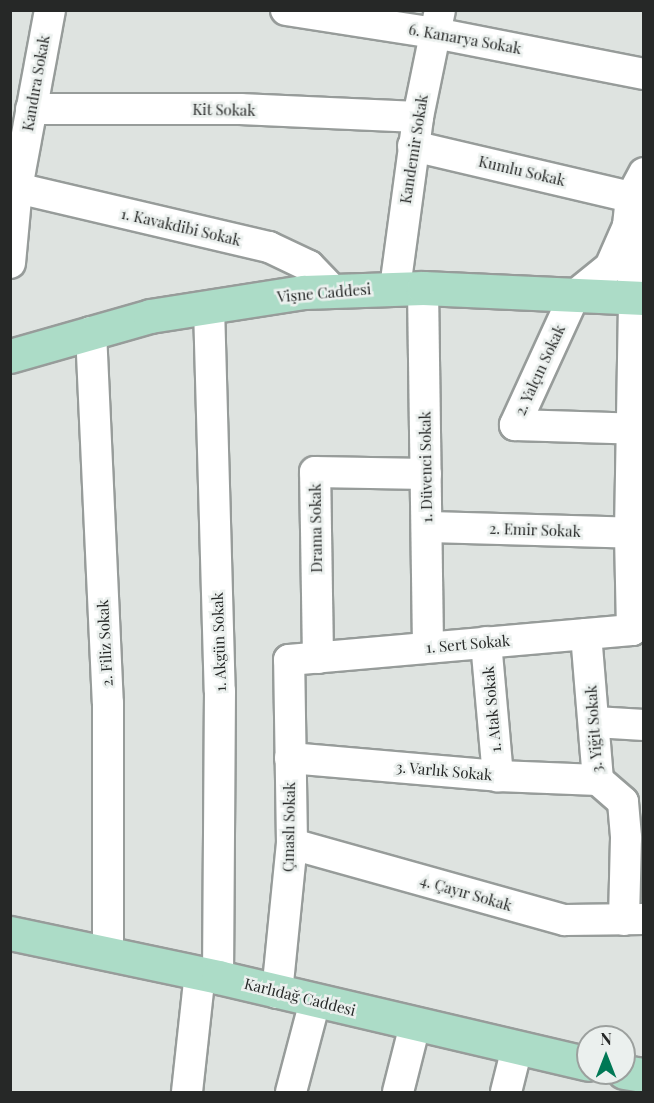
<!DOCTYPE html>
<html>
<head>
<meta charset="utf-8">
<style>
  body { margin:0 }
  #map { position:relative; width:654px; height:1103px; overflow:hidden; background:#dee3e0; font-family:"Playfair Display",serif }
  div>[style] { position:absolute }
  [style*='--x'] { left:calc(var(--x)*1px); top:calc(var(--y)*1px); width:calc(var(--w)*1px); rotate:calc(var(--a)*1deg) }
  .roads { filter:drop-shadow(2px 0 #979c9a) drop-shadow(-2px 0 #979c9a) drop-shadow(0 2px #979c9a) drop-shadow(0 -2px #979c9a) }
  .minor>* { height:30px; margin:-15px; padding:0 15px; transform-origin:15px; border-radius:15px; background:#fff }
  .major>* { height:33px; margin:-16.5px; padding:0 16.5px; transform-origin:16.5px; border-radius:16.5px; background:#acdcc7 }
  span { translate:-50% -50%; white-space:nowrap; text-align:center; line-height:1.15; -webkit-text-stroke:5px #ebf0ee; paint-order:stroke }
  .street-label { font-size:15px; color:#262827 }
  .frame { position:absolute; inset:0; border:12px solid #262827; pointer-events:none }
  .north { position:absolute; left:576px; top:1025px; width:60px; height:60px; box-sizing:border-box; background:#ebf0ee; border:2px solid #9ca09e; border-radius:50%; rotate:0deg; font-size:16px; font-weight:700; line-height:24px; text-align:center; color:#262827 }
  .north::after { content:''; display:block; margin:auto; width:21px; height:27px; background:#007855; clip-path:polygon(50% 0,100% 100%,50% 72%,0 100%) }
</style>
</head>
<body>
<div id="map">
  <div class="roads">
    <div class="minor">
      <div style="--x:286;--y:10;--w:151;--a:8.8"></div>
      <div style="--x:435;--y:33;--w:213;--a:11.1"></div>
      <div style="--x:31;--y:109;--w:209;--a:0"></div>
      <div style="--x:240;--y:109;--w:178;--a:2.6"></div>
      <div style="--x:413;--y:146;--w:224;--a:13.2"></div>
      <div style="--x:644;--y:173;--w:27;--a:118"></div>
      <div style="--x:631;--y:197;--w:29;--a:96"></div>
      <div style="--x:628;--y:226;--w:45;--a:113.7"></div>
      <div style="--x:610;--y:267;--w:46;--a:141.1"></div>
      <div style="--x:574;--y:296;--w:142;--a:114.6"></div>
      <div style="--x:515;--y:425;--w:129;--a:1.8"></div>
      <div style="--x:17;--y:188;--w:259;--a:13.2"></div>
      <div style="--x:269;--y:247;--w:44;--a:25.4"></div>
      <div style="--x:309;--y:266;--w:35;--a:46"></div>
      <div style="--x:10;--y:263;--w:75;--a:-84.7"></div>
      <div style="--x:17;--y:188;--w:181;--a:-79.5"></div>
      <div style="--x:395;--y:288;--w:173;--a:-82.3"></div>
      <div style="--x:418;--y:117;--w:109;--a:-78.4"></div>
      <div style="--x:423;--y:288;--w:359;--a:89.2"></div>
      <div style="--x:209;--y:307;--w:384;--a:88.4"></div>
      <div style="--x:220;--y:691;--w:286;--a:90.4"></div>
      <div style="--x:91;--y:332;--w:371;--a:87.4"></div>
      <div style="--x:108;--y:703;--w:251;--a:90"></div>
      <div style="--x:427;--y:527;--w:217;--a:1.6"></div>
      <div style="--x:632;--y:630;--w:98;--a:-91.2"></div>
      <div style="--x:630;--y:532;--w:235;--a:-89"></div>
      <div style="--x:634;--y:297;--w:71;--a:-94.8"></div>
      <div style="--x:628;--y:226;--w:16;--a:7"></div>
      <div style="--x:586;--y:634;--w:146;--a:85.3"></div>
      <div style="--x:598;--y:780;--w:33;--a:41"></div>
      <div style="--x:623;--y:802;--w:36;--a:85"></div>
      <div style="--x:626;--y:838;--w:82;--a:91.4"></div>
      <div style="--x:486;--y:642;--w:135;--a:84.9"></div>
      <div style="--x:318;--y:658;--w:186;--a:-90.9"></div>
      <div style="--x:315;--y:472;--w:111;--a:1"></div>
      <div style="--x:595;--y:722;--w:49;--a:3.5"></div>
      <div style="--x:290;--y:758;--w:209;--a:4.9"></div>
      <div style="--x:498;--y:776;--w:100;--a:2.3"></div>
      <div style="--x:292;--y:844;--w:283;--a:15.6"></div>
      <div style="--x:565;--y:920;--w:79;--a:-0.7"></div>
      <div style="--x:277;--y:993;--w:150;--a:-84.3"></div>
      <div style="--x:292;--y:844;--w:184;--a:-90.9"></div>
      <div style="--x:289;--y:660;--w:344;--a:-5"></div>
      <div style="--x:632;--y:630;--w:16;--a:-43"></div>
      <div style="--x:187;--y:1092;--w:120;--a:-83.8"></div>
      <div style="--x:291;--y:1092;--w:94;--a:-75.2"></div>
      <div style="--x:398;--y:1092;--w:69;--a:-75.8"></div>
      <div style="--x:506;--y:1092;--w:45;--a:-76"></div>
    </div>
    <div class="major">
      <div style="--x:10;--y:356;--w:146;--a:-15.9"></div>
      <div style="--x:150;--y:316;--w:156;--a:-8.9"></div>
      <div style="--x:304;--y:292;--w:119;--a:-1.9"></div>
      <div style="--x:423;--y:288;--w:221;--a:2.6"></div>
      <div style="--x:10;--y:933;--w:213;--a:11.9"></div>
      <div style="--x:218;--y:977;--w:380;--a:13.2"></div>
      <div style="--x:624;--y:1072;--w:20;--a:9"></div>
    </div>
  </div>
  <div class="street-label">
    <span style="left:465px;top:39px;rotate:10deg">6. Kanarya Sokak</span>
    <span style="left:36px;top:83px;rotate:-80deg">Kandıra Sokak</span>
    <span style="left:224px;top:110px;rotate:1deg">Kit Sokak</span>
    <span style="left:414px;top:149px;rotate:-81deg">Kandemir Sokak</span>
    <span style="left:522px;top:171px;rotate:13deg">Kumlu Sokak</span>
    <span style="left:181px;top:227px;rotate:13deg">1. Kavakdibi Sokak</span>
    <span style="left:324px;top:293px;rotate:-5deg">Vişne Caddesi</span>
    <span style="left:540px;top:370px;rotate:-65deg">2. Yalçın Sokak</span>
    <span style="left:426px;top:467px;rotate:-91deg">1. Düvenci Sokak</span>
    <span style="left:316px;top:528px;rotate:-91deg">Drama Sokak</span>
    <span style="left:535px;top:530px;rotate:2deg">2. Emir Sokak</span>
    <span style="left:219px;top:642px;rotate:-92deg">1. Akgün Sokak</span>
    <span style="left:105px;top:643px;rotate:-93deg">2. Filiz Sokak</span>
    <span style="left:468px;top:644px;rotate:-5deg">1. Sert Sokak</span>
    <span style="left:492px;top:709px;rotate:-95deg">1. Atak Sokak</span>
    <span style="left:594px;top:729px;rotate:-94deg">3. Yiğit Sokak</span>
    <span style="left:444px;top:771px;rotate:5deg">3. Varlık Sokak</span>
    <span style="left:289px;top:827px;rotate:-89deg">Çınaslı Sokak</span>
    <span style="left:466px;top:893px;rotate:16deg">4. Çayır Sokak</span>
    <span style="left:300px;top:997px;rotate:14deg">Karlıdağ Caddesi</span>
  </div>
  <div class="frame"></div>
  <div class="north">N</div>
</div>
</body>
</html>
